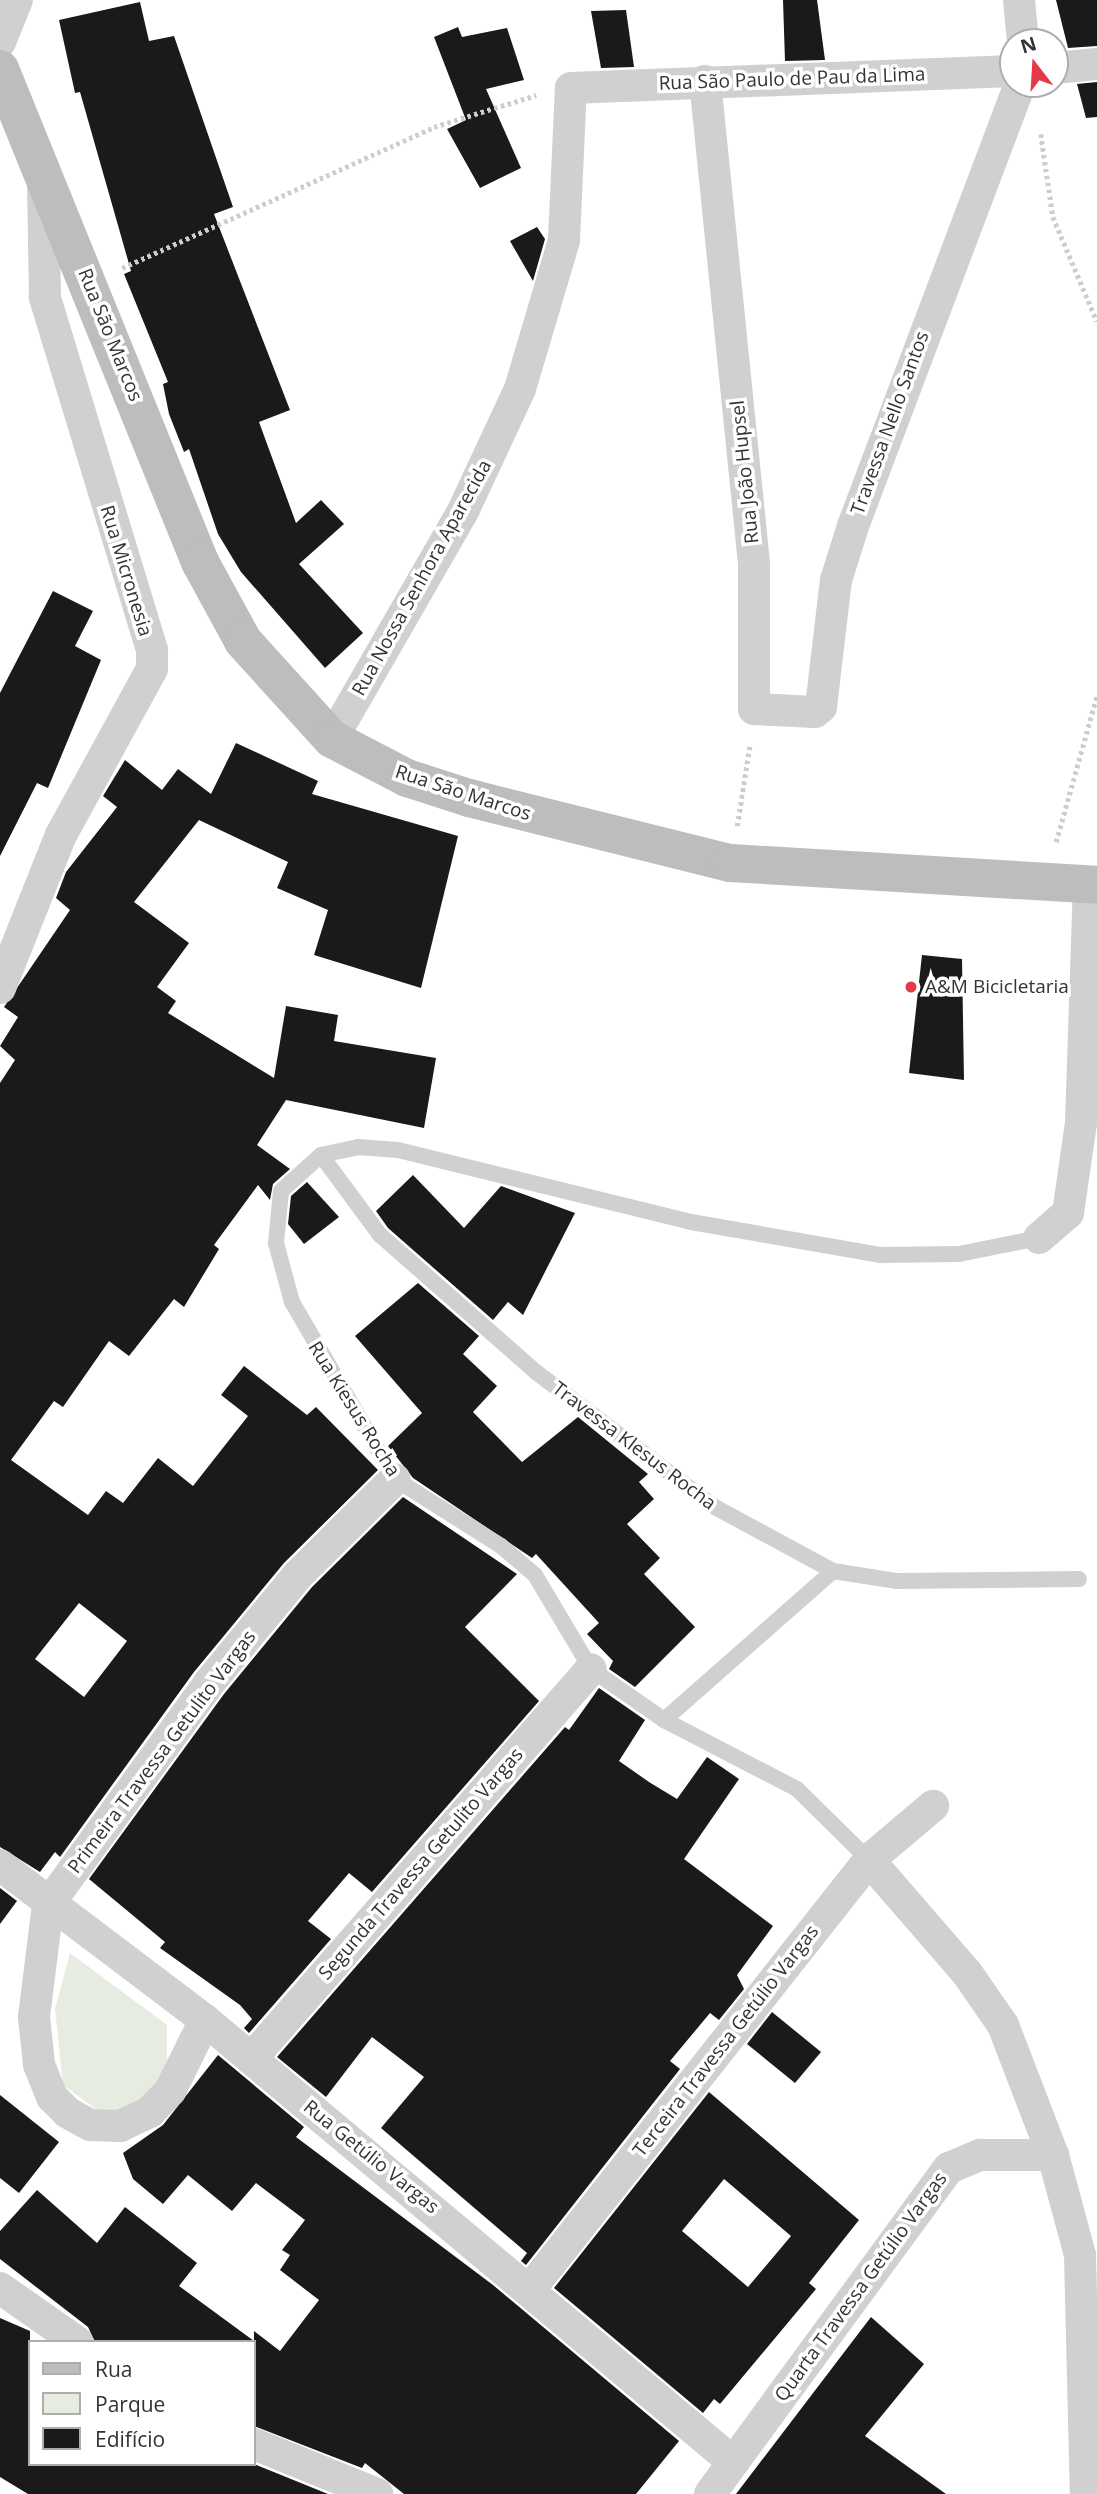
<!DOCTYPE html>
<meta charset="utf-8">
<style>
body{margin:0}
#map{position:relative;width:1097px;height:2494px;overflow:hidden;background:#fff;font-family:"Open Sans",sans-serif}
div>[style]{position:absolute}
.green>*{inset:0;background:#e6ecdf}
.building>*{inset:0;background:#1a1a1a}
.path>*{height:4.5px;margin-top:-2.25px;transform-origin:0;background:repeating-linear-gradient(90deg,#cdcdcd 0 3.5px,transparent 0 7px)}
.service>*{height:16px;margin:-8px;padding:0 8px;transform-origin:8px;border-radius:8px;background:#d0d0d0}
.minor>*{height:32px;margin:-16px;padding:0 16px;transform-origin:16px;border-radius:16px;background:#d0d0d0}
.secondary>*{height:38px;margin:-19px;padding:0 19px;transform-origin:19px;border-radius:19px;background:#bdbdbd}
.dots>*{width:19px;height:19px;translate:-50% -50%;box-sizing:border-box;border:4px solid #fff;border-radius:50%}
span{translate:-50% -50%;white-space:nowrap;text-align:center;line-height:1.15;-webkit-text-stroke:7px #fff;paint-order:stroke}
.street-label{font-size:19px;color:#333}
.poi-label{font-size:19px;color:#333}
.left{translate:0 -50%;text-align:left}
.legend{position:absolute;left:28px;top:2340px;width:228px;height:126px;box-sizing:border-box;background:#fff;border:2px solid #adadad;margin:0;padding:9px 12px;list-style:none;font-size:21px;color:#333}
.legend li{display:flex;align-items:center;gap:14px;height:35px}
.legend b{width:35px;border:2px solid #adadad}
.north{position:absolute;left:999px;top:28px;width:70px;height:70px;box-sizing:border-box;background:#fff;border:2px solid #adadad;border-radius:50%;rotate:343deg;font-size:19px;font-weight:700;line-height:28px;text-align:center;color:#333}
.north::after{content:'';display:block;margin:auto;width:24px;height:32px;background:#e63946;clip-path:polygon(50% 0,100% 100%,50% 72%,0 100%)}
</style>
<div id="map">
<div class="green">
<div style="clip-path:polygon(70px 1953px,167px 2025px,167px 2072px,133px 2109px,100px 2112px,63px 2085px,55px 2009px)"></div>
</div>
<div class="building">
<div style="clip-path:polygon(783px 0,817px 0,825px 60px,785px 61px)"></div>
<div style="clip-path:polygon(1056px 0,1097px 0,1097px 46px,1068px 48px)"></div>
<div style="clip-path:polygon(140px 2px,149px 41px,174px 36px,233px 207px,214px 214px,290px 410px,259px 422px,296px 523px,321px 500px,344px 524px,299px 564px,363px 633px,325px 668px,241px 572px,218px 534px,189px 449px,184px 452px,169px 414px,163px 384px,168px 382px,124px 274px,131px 271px,80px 92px,75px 93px,59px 20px)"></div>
<div style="clip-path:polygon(626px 10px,634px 67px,601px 68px,591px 11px)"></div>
<div style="clip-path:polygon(458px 27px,462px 37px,507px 28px,524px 80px,486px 89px,521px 168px,480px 188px,447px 129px,466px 120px,434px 37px)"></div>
<div style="clip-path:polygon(1097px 82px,1097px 117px,1086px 118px,1077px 84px)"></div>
<div style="clip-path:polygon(537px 227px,545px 239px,533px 281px,510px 241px)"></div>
<div style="clip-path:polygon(53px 591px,93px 611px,75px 646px,101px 660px,48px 788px,37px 783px,0 856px,0 693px)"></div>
<div style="clip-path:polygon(evenodd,236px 743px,318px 781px,312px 794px,458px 836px,421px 988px,314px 955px,328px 910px,277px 888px,288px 862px,199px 820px,134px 902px,189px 943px,157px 987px,176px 1001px,168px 1013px,274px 1078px,286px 1006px,338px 1015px,334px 1041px,436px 1058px,424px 1128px,286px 1100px,257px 1145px,290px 1169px,273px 1184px,270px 1200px,258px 1185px,214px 1245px,219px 1249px,184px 1307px,174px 1299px,129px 1356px,109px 1341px,63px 1407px,54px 1401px,11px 1460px,88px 1515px,106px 1491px,123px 1503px,158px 1458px,193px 1486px,248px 1416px,221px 1395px,244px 1366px,307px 1415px,316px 1407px,378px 1470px,284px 1563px,194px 1672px,60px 1857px,55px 1852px,40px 1872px,0 1847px,0 1083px,15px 1060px,0 1046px,18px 1017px,4px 1007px,70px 910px,56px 898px,66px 872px,117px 807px,103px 796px,125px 760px,162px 790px,178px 769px,211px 794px,236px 743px,79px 1603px,127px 1641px,84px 1697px,35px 1659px,79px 1603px)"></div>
<div style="clip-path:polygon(922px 955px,962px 959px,964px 1080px,909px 1073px)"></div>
<div style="clip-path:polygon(413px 1175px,464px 1228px,501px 1186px,575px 1213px,523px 1315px,508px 1302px,493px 1320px,388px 1228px,376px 1211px)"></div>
<div style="clip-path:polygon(307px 1182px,339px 1217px,304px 1244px,288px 1224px,291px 1196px)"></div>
<div style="clip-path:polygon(418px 1283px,479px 1336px,463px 1354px,497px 1386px,473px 1412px,522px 1462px,578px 1417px,648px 1474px,639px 1482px,654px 1499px,627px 1524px,660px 1558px,644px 1574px,695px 1627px,635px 1687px,609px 1669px,613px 1661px,587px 1634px,599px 1623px,536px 1554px,532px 1558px,413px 1478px,388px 1446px,422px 1413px,355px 1336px)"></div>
<div style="clip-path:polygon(403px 1497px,517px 1574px,465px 1627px,539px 1701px,372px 1892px,349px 1873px,308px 1921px,331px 1939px,249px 2033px,244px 2028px,252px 2019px,240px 2005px,160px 1948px,165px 1942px,89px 1879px,224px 1694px,312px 1587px)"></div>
<div style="clip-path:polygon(599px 1688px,645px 1720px,619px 1761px,649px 1782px,677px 1799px,707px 1757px,739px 1779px,684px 1859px,773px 1926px,737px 1975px,744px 1989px,719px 2020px,710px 2013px,670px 2061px,680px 2069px,526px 2265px,521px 2261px,527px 2253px,381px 2128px,424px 2077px,372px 2037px,326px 2097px,277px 2057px,565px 1727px,569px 1730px)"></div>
<div style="clip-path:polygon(0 1888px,17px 1901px,0 1924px)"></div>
<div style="clip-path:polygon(772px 2012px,821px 2052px,795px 2083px,747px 2044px)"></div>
<div style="clip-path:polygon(218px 2055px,304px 2127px,296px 2137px,493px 2285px,679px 2441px,636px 2494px,404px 2494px,365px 2463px,362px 2468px,254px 2426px,254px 2342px,95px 2342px,88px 2327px,0 2259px,0 2231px,37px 2190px,97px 2243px,125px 2207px,197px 2263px,179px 2286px,254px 2341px,254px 2331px,280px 2351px,319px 2300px,280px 2270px,290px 2255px,282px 2250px,305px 2220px,256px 2183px,232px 2211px,188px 2175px,163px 2204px,133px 2179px,123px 2153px,163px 2125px)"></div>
<div style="clip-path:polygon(evenodd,709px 2092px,859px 2220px,809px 2283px,816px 2289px,720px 2404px,714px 2399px,703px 2413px,554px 2288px,709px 2092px,724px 2179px,791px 2236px,748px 2287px,682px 2231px,724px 2179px)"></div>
<div style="clip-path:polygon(0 2095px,59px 2142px,19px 2193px,0 2178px)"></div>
<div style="clip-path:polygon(871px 2317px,924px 2364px,865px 2436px,946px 2494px,736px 2494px)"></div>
<div style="clip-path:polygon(0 2318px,30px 2331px,30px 2464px,254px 2464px,328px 2494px,28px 2494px,0 2477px)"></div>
</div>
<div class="path">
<div style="left:1041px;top:134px;width:84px;rotate:81.8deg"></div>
<div style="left:1053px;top:217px;width:113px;rotate:67.1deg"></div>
<div style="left:122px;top:268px;width:342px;rotate:-24.3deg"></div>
<div style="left:434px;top:127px;width:107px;rotate:-17.4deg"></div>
<div style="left:737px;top:826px;width:83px;rotate:-81deg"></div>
<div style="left:1056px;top:842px;width:153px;rotate:-74.4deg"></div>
</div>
<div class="service">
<div style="left:321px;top:1155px;width:38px;rotate:-12deg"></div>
<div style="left:358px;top:1147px;width:40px;rotate:4.3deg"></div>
<div style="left:398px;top:1150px;width:302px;rotate:13.8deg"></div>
<div style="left:691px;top:1222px;width:193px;rotate:9.9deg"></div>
<div style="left:881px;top:1255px;width:78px;rotate:-0.7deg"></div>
<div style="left:959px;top:1254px;width:82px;rotate:-11.3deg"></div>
<div style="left:664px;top:1720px;width:225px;rotate:-41.4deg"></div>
<div style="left:869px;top:1860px;width:101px;rotate:-135.4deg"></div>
<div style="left:797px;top:1789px;width:150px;rotate:-152.6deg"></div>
<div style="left:664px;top:1720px;width:89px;rotate:-145.1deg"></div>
<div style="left:591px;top:1669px;width:109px;rotate:-120.8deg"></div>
<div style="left:535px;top:1575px;width:45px;rotate:-139.5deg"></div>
<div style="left:501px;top:1546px;width:125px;rotate:-147.7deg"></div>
<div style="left:395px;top:1479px;width:205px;rotate:-120.2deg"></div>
<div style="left:292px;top:1302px;width:61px;rotate:-105.2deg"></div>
<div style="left:276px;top:1243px;width:52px;rotate:-84.5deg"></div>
<div style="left:281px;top:1191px;width:54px;rotate:-42deg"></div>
<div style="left:321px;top:1155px;width:99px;rotate:53.6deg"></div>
<div style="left:380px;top:1235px;width:208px;rotate:41.3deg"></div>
<div style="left:536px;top:1372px;width:222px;rotate:37.1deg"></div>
<div style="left:713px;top:1506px;width:136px;rotate:28.4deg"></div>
<div style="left:833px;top:1571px;width:65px;rotate:8.9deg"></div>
<div style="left:897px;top:1581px;width:182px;rotate:-0.6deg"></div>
</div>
<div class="minor">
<div style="left:1019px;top:0;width:42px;rotate:84.6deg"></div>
<div style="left:0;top:42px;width:45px;rotate:-68deg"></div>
<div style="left:1055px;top:68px;width:42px;rotate:-5.4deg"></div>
<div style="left:705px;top:81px;width:487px;rotate:84.2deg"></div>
<div style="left:754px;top:566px;width:143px;rotate:90deg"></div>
<div style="left:754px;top:709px;width:61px;rotate:2.8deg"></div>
<div style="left:815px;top:712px;width:8px;rotate:-40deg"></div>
<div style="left:821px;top:707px;width:128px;rotate:-83.3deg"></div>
<div style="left:836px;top:580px;width:57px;rotate:-72.5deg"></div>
<div style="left:853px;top:526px;width:472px;rotate:-69.3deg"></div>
<div style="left:332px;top:739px;width:265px;rotate:-60.1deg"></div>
<div style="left:464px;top:509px;width:132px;rotate:-65deg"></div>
<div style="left:520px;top:389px;width:155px;rotate:-73.5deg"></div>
<div style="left:564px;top:240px;width:152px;rotate:-87.4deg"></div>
<div style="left:571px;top:88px;width:442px;rotate:-2.2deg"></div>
<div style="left:0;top:988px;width:165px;rotate:-68.3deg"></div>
<div style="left:61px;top:835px;width:189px;rotate:-61.3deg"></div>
<div style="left:152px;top:669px;width:19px;rotate:-90deg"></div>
<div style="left:152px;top:650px;width:369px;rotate:-106.9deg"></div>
<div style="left:45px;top:297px;width:117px;rotate:-91deg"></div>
<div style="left:1039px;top:1238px;width:38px;rotate:-41deg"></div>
<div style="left:1068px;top:1213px;width:91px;rotate:-81.8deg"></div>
<div style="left:1081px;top:1123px;width:237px;rotate:-88.1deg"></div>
<div style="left:869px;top:1860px;width:150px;rotate:49.1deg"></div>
<div style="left:967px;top:1973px;width:63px;rotate:55.3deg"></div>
<div style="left:1003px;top:2025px;width:139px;rotate:69deg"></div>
<div style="left:1053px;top:2155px;width:104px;rotate:74.9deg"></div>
<div style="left:1080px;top:2255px;width:239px;rotate:88.6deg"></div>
<div style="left:0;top:1865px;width:257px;rotate:37.1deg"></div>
<div style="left:205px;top:2020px;width:689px;rotate:39.93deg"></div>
<div style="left:205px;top:2020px;width:79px;rotate:116.2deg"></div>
<div style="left:170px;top:2091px;width:29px;rotate:134deg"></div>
<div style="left:150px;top:2112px;width:33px;rotate:155deg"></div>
<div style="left:120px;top:2126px;width:30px;rotate:-178deg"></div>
<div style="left:90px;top:2125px;width:26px;rotate:-151deg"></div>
<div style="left:67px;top:2112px;width:21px;rotate:-135deg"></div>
<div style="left:52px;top:2097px;width:35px;rotate:-112deg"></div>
<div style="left:39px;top:2064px;width:47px;rotate:-96.1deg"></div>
<div style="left:34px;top:2017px;width:113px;rotate:-82.9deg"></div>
<div style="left:48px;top:1905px;width:274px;rotate:-54deg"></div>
<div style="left:209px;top:1683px;width:140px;rotate:-50.5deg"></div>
<div style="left:298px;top:1575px;width:136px;rotate:-44.7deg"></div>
<div style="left:251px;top:2059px;width:517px;rotate:-48.92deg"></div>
<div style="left:0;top:2288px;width:94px;rotate:35deg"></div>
<div style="left:531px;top:2288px;width:545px;rotate:-51.7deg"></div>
<div style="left:869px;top:1860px;width:84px;rotate:-40.2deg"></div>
<div style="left:254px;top:2444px;width:133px;rotate:22.1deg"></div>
<div style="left:710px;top:2494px;width:404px;rotate:-53.8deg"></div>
<div style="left:949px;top:2168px;width:34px;rotate:-23deg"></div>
<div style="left:980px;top:2155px;width:73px"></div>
</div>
<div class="secondary">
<div style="left:0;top:69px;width:532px;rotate:67.92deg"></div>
<div style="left:200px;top:562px;width:90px;rotate:61.4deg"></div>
<div style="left:243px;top:641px;width:132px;rotate:47.8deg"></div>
<div style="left:332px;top:739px;width:85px;rotate:27.5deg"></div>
<div style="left:407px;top:778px;width:65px;rotate:17.9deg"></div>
<div style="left:469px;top:798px;width:269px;rotate:14deg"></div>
<div style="left:730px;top:863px;width:368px;rotate:3.4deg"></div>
</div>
<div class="dots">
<div style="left:911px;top:987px;background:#e63946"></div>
</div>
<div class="street-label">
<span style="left:792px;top:79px;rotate:-2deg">Rua São Paulo de Pau da Lima</span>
<span style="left:110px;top:335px;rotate:68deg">Rua São Marcos</span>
<span style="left:890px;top:423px;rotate:-70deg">Travessa Nello Santos</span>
<span style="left:745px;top:472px;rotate:-96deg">Rua João Hupsel</span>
<span style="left:126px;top:571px;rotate:73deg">Rua Micronesia</span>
<span style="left:422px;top:578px;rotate:-61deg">Rua Nossa Senhora Aparecida</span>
<span style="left:463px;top:793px;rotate:18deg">Rua São Marcos</span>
<span style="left:354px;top:1409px;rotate:58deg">Rua Kiesus Rocha</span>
<span style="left:634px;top:1446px;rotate:37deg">Travessa Klesus Rocha</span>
<span style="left:162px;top:1752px;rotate:-53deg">Primeira Travessa Getulito Vargas</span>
<span style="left:421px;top:1864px;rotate:-49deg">Segunda Travessa Getulito Vargas</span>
<span style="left:726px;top:2041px;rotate:-52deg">Terceira Travessa Getúlio Vargas</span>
<span style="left:371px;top:2157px;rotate:39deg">Rua Getúlio Vargas</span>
<span style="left:861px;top:2287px;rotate:-54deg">Quarta Travessa Getúlio Vargas</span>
</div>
<div class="poi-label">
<span class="left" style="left:925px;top:987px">A&amp;M Bicicletaria</span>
</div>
<ul class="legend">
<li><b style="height:9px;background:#bdbdbd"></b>Rua</li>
<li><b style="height:19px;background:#e6ecdf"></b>Parque</li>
<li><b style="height:19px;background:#1a1a1a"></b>Edifício</li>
</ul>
<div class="north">N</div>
</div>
